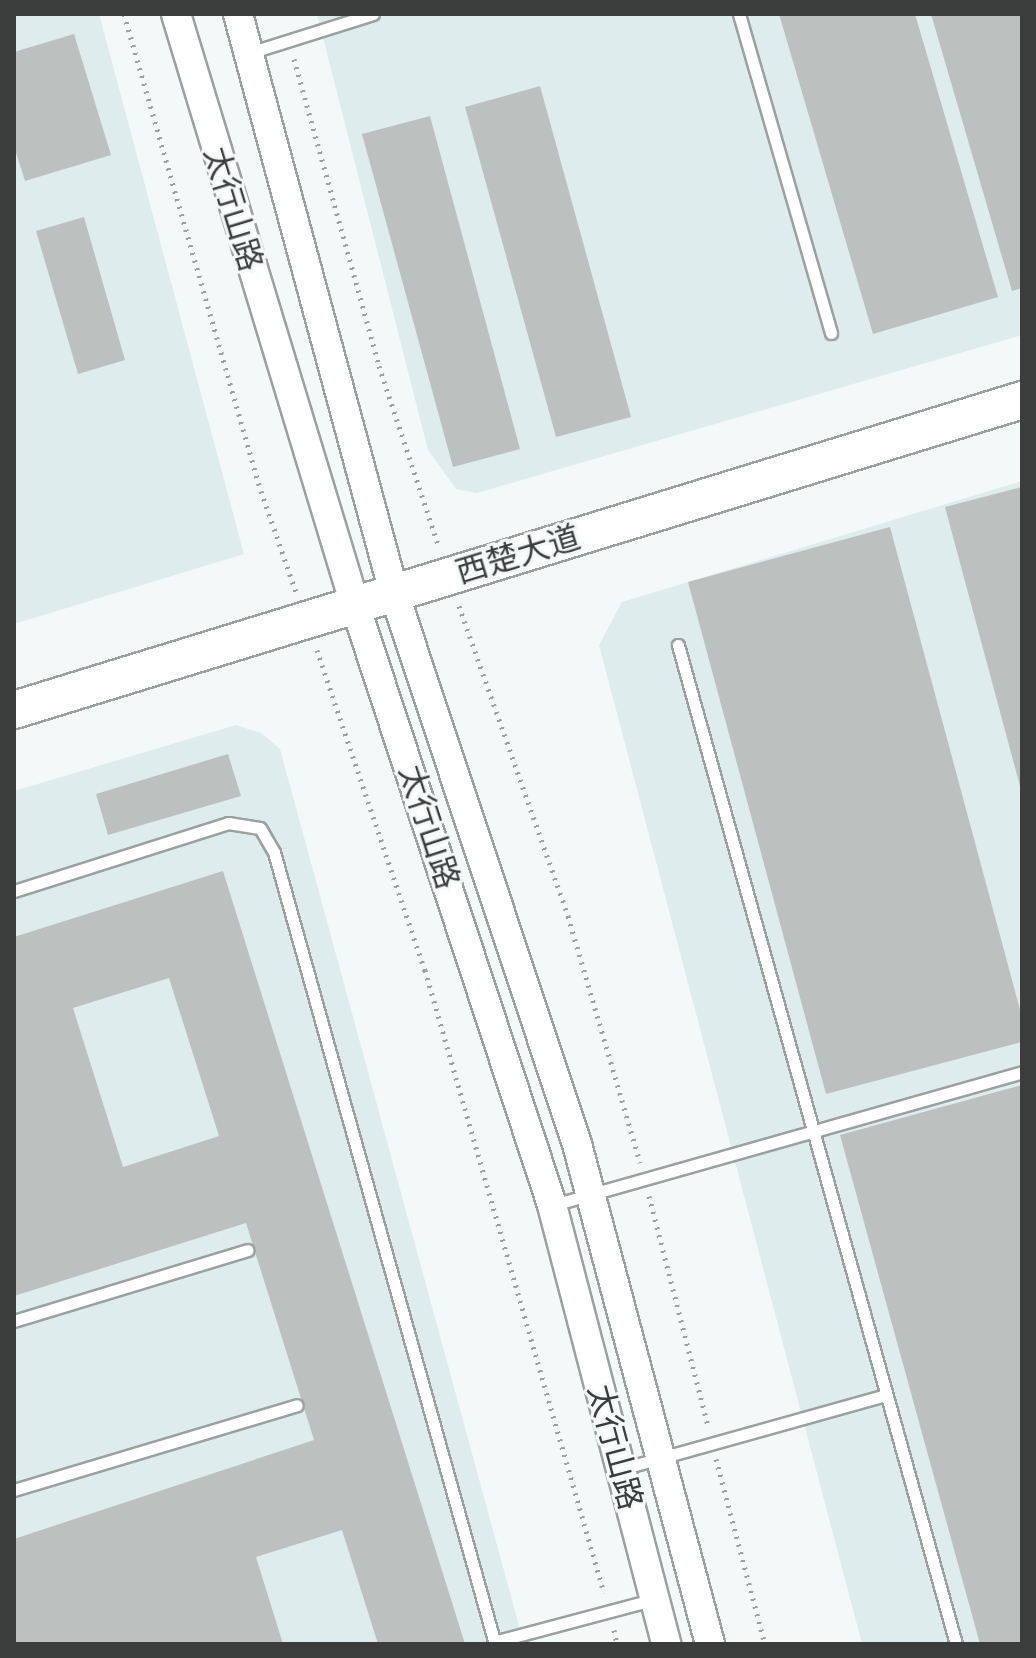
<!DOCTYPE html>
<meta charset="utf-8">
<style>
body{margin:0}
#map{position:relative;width:1036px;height:1658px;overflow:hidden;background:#f3f9f9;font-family:"Zilla Slab","Noto Sans SC",serif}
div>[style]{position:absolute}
.built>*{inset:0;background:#deeced}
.building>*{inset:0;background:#bcc1bf}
.path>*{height:5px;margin-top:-2.5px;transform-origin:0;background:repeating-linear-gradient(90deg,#9ca0a0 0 2px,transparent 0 8px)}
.roads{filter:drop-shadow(2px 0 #9ba0a0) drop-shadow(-2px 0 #9ba0a0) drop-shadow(0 2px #9ba0a0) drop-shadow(0 -2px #9ba0a0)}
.service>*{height:11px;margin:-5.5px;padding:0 5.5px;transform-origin:5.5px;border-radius:5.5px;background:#fff}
.tertiary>*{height:28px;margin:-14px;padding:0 14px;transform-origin:14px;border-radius:14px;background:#fff}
.primary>*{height:36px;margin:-18px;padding:0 18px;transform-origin:18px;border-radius:18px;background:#fff}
span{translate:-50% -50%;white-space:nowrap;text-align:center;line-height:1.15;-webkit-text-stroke:6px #f3f9f9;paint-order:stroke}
.street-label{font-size:32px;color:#3b3d3d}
.frame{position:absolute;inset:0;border:16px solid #3b3d3d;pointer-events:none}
</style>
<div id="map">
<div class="built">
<div style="clip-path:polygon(14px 14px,99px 14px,244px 554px,14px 624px)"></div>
<div style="clip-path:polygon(317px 14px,1022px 14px,1022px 335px,477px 493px,456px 489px,428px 450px)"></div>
<div style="clip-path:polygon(1022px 481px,1022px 1644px,862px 1644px,599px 645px,622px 602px)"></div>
<div style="clip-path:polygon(236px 725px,261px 733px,280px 749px,524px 1644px,14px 1644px,14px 791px)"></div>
</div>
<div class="building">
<div style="clip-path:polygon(779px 14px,915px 14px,998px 297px,873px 334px)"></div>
<div style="clip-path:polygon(931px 14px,1022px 14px,1022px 288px,1012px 291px)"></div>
<div style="clip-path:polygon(74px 34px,111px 155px,25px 181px,14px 146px,14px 52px)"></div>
<div style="clip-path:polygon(540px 86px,631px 417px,556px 437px,465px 107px)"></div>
<div style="clip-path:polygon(430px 116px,520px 449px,453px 467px,362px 134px)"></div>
<div style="clip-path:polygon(84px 217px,125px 360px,78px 374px,36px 231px)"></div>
<div style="clip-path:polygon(1022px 487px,1022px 790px,1021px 790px,945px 507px)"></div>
<div style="clip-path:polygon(890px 527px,1022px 1017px,1022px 1042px,826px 1094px,688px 582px)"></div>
<div style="clip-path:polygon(228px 754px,241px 796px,108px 835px,96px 794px)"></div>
<div style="clip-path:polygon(evenodd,223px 871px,465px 1644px,378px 1644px,342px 1530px,256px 1557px,283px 1644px,14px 1644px,14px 1539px,314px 1440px,246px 1223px,14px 1296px,14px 937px,223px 871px,169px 978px,219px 1136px,123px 1167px,73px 1008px,169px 978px)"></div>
<div style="clip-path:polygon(1022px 1085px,1022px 1644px,980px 1644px,840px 1135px)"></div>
</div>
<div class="path">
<div style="left:124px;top:14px;width:496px;rotate:74deg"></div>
<div style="left:261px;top:491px;width:107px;rotate:70.9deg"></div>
<div style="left:294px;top:59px;width:319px;rotate:74.5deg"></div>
<div style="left:379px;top:366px;width:191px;rotate:71.7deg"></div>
<div style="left:459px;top:606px;width:329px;rotate:70.6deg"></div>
<div style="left:568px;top:916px;width:257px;rotate:73.7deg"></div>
<div style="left:317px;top:650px;width:338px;rotate:71.4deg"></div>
<div style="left:425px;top:970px;width:648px;rotate:73.97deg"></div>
<div style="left:649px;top:1196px;width:237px;rotate:75.6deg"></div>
<div style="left:716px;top:1459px;width:191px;rotate:75.2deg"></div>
<div style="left:614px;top:1630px;width:14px;rotate:78deg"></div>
</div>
<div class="roads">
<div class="service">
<div style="left:739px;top:14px;width:332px;rotate:73.9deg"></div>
<div style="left:249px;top:53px;width:130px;rotate:-17.5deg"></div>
<div style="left:678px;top:645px;width:1037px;rotate:74.45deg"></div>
<div style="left:14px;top:891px;width:225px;rotate:-17.6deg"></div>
<div style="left:228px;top:823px;width:32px;rotate:9deg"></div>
<div style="left:260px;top:828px;width:28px;rotate:60deg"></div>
<div style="left:274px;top:852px;width:822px;rotate:74.41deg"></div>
<div style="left:553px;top:1205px;width:487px;rotate:-15.8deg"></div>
<div style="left:14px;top:1321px;width:244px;rotate:-16.9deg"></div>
<div style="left:621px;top:1469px;width:275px;rotate:-15.6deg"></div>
<div style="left:14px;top:1490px;width:295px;rotate:-16.7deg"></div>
<div style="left:494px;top:1642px;width:163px;rotate:-14.9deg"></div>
</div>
<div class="tertiary">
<div style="left:176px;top:14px;width:618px;rotate:73.15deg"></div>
<div style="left:355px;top:605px;width:632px;rotate:71.82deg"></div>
<div style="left:552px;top:1205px;width:454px;rotate:75.4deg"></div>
<div style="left:238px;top:14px;width:600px;rotate:74.92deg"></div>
<div style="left:394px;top:593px;width:581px;rotate:71.63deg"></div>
<div style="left:577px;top:1144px;width:517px;rotate:75.1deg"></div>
</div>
<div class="primary">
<div style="left:14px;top:710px;width:1055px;rotate:-17.09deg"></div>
</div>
</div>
<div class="street-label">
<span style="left:233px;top:209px;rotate:73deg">太行山路</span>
<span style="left:518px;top:555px;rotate:-17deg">西楚大道</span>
<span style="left:429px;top:827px;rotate:72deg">太行山路</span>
<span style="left:615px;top:1447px;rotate:75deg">太行山路</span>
</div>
<div class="frame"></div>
</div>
